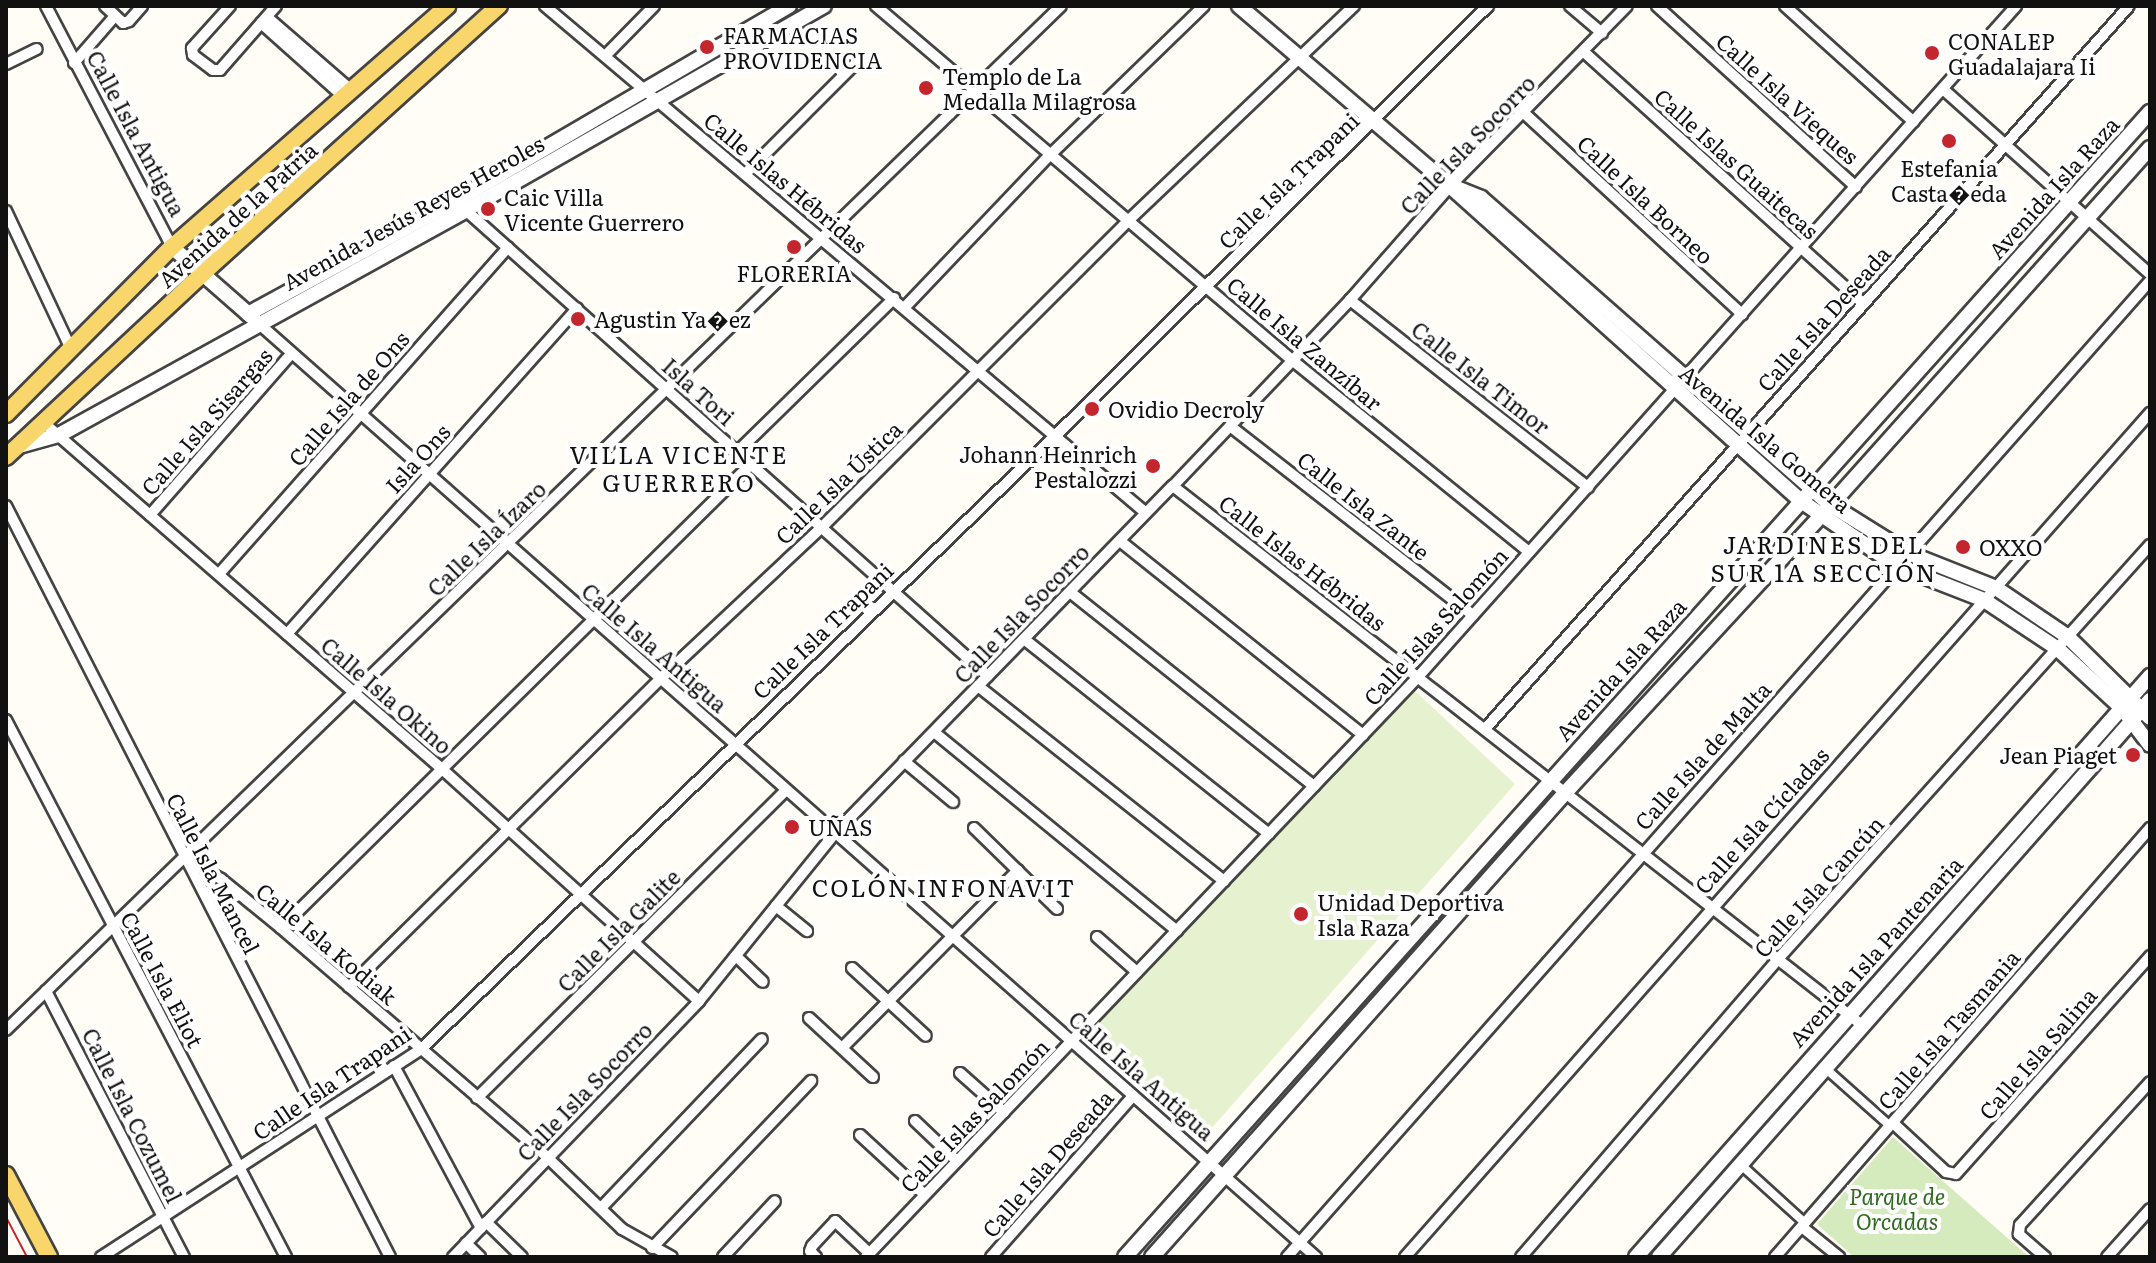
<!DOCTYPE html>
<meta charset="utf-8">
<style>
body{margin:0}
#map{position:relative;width:2156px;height:1263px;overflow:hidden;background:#fffdf5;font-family:Literata,serif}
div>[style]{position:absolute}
.green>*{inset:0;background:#d5ebbd}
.pitch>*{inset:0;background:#e6f2cf}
.roads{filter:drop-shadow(2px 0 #444) drop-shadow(-2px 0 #444) drop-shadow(0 2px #444) drop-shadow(0 -2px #444)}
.pedestrian>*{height:8px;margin:-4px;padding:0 4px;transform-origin:4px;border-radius:4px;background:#fff}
.minor>*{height:10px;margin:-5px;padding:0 5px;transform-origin:5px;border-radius:5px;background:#fff}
.tertiary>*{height:14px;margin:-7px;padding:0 7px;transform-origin:7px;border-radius:7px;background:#fff}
.primary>*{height:16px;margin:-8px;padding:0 8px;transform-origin:8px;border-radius:8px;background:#f9d66b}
.tram>*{height:2px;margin:-1px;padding:0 1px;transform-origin:1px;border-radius:1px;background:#c4262e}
.dots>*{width:22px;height:22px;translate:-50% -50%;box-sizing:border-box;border:4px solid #fff;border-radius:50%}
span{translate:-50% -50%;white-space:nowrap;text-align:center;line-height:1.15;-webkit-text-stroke:8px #fff;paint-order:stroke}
.poi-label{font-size:22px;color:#111}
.left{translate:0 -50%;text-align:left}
.right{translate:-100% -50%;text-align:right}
.street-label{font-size:22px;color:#111}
.park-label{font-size:22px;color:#2f6b1f;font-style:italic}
.neighbourhood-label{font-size:24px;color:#111;letter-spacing:2px}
.frame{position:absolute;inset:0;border:8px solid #111;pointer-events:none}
</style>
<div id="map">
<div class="green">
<div style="clip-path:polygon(1893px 1137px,2029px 1257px,1854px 1257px,1817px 1224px)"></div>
</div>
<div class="pitch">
<div style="clip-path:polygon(1414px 690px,1515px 784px,1203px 1138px,1085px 1038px)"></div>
</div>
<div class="roads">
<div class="pedestrian">
<div style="left:1825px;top:1068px;width:87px;rotate:41.7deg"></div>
<div style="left:1740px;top:1164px;width:88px;rotate:42.2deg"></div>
</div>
<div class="minor">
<div style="left:46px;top:6px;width:272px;rotate:62.4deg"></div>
<div style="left:105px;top:6px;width:25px;rotate:43deg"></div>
<div style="left:123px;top:23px;width:6px;rotate:-18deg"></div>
<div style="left:129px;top:21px;width:20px;rotate:-49deg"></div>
<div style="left:230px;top:6px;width:57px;rotate:132.1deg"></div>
<div style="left:192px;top:48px;width:7px;rotate:82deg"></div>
<div style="left:193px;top:55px;width:25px;rotate:37deg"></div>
<div style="left:213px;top:70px;width:7px"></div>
<div style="left:220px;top:70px;width:85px;rotate:-48.8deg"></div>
<div style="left:545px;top:6px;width:786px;rotate:40.15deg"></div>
<div style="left:876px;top:6px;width:546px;rotate:40.4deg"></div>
<div style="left:1292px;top:360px;width:305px;rotate:39deg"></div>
<div style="left:1570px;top:6px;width:42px;rotate:40.2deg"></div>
<div style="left:1657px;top:6px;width:269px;rotate:42.3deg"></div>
<div style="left:1785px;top:6px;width:173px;rotate:42deg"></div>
<div style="left:267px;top:17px;width:113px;rotate:41deg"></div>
<div style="left:261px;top:23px;width:113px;rotate:41.8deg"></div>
<div style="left:1584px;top:52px;width:375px;rotate:42deg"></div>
<div style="left:605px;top:56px;width:70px;rotate:-45.6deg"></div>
<div style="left:74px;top:63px;width:62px;rotate:-48.9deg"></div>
<div style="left:6px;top:64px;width:34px;rotate:-26deg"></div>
<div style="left:1943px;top:89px;width:278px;rotate:41.8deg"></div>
<div style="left:1524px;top:113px;width:297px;rotate:42.7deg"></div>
<div style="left:745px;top:174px;width:153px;rotate:-45deg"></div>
<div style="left:461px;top:206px;width:706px;rotate:41.73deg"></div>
<div style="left:6px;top:211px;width:153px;rotate:64.8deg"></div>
<div style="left:1350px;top:300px;width:303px;rotate:38.2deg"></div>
<div style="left:905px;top:307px;width:210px;rotate:-46.4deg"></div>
<div style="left:1050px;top:155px;width:214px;rotate:-44.1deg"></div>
<div style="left:257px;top:322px;width:1413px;rotate:41.44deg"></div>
<div style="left:44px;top:423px;width:527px;rotate:41deg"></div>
<div style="left:442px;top:769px;width:346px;rotate:42.1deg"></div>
<div style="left:1230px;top:426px;width:308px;rotate:37.9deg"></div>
<div style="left:737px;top:452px;width:220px;rotate:-44.4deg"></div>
<div style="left:1173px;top:486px;width:875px;rotate:38.04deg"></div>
<div style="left:6px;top:506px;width:843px;rotate:62.92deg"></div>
<div style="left:150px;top:515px;width:215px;rotate:-48.8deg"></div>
<div style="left:1120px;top:541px;width:311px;rotate:38.6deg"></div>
<div style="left:219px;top:574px;width:436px;rotate:-48.5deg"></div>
<div style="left:1070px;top:592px;width:312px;rotate:38.5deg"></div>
<div style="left:287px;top:634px;width:436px;rotate:-48.3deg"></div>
<div style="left:1024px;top:639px;width:313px;rotate:38.5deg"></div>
<div style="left:978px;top:686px;width:314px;rotate:38.4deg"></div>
<div style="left:6px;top:720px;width:606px;rotate:62.46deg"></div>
<div style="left:1485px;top:729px;width:968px;rotate:-48.31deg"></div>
<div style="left:934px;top:732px;width:314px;rotate:39.3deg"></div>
<div style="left:904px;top:761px;width:64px;rotate:39.9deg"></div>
<div style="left:974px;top:828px;width:116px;rotate:44.3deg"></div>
<div style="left:184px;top:859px;width:42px;rotate:28.4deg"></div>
<div style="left:221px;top:879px;width:77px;rotate:39.2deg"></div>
<div style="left:281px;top:928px;width:352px;rotate:40.7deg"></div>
<div style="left:548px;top:1158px;width:103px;rotate:43.8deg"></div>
<div style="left:622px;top:1229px;width:57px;rotate:29.2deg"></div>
<div style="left:776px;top:906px;width:40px;rotate:39deg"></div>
<div style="left:281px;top:928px;width:660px;rotate:-44.63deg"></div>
<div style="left:1097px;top:937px;width:53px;rotate:41.2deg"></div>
<div style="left:736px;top:956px;width:37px;rotate:44deg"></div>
<div style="left:852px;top:968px;width:100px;rotate:42.6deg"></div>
<div style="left:349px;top:987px;width:436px;rotate:-44.7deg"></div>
<div style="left:659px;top:680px;width:222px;rotate:-43.2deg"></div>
<div style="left:821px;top:528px;width:436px;rotate:-45deg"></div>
<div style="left:1129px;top:220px;width:311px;rotate:-43.6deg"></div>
<div style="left:46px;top:991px;width:300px;rotate:62.6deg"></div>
<div style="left:809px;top:1018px;width:87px;rotate:42.7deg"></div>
<div style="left:6px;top:1030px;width:1470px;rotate:-44.15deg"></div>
<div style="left:842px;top:1048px;width:250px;rotate:-45.3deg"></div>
<div style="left:394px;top:1066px;width:184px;rotate:61.8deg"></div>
<div style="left:960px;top:1073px;width:59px;rotate:41.6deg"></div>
<div style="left:477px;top:1098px;width:435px;rotate:-44.9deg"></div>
<div style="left:915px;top:1121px;width:58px;rotate:43.6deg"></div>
<div style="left:1893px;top:1123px;width:72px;rotate:42.8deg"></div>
<div style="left:1946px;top:1172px;width:10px;rotate:11deg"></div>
<div style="left:1956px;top:1174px;width:292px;rotate:-48.3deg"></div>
<div style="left:860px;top:1135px;width:88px;rotate:42.7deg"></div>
<div style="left:601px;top:1208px;width:233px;rotate:-46.4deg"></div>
<div style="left:486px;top:1222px;width:50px;rotate:44.2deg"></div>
<div style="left:1802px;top:1227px;width:48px;rotate:39deg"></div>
<div style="left:466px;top:1243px;width:20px;rotate:45deg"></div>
<div style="left:652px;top:1248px;width:231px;rotate:-46.4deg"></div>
<div style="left:101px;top:1257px;width:382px;rotate:-33deg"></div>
<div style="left:421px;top:1049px;width:883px;rotate:-44.04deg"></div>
<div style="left:1056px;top:435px;width:609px;rotate:-44.8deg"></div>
<div style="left:453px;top:1257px;width:355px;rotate:-46.1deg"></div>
<div style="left:699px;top:1001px;width:215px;rotate:-51deg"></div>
<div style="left:834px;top:834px;width:486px;rotate:-45.8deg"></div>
<div style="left:1173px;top:486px;width:257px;rotate:-46.4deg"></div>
<div style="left:1350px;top:300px;width:152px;rotate:-48.7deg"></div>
<div style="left:1450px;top:186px;width:252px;rotate:-45.5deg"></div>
<div style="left:723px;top:1257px;width:76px;rotate:-47.1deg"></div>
<div style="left:816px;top:1257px;width:8px;rotate:-135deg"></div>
<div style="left:810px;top:1251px;width:5px;rotate:-68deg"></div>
<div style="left:812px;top:1246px;width:34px;rotate:-47deg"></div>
<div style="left:835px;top:1221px;width:47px;rotate:43.3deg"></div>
<div style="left:866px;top:1257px;width:801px;rotate:-46.42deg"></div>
<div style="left:1418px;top:677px;width:899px;rotate:-48.29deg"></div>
<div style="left:991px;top:1257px;width:215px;rotate:-48.6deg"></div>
<div style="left:1287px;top:1257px;width:1303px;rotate:-48.52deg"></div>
<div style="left:1405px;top:1257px;width:1126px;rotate:-48.57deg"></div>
<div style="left:1521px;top:1257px;width:394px;rotate:-49.2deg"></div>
<div style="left:1778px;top:959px;width:557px;rotate:-48.06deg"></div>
<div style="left:1775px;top:1257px;width:570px;rotate:-48.84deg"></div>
<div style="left:2045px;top:1257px;width:35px;rotate:-139deg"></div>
<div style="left:2019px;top:1234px;width:9px;rotate:-84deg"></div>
<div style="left:2020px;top:1225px;width:193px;rotate:-47.7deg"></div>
<div style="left:2107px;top:1257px;width:64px;rotate:-48.1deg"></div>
</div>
<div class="tertiary">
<div style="left:1239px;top:6px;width:277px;rotate:40.5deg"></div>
<div style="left:1450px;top:186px;width:472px;rotate:41.9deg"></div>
<div style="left:1801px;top:501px;width:116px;rotate:34.1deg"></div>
<div style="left:1897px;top:566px;width:93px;rotate:21.3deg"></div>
<div style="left:1984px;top:600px;width:89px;rotate:33.5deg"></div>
<div style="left:2058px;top:649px;width:87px;rotate:42.7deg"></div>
<div style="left:2122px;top:708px;width:46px;rotate:52.9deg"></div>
<div style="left:1454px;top:187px;width:29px;rotate:22deg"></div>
<div style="left:1481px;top:198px;width:466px;rotate:41.3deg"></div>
<div style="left:1831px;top:505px;width:91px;rotate:31.9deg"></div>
<div style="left:1908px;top:553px;width:95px;rotate:21.7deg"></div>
<div style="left:1996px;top:588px;width:87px;rotate:34.2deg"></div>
<div style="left:2068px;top:637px;width:115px;rotate:44.6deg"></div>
<div style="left:172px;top:247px;width:108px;rotate:41.2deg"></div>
<div style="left:248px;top:314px;width:236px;rotate:-28.6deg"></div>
<div style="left:455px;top:201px;width:387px;rotate:-30.3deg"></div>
<div style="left:19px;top:446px;width:41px;rotate:-15.4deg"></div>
<div style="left:59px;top:435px;width:465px;rotate:-28.9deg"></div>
<div style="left:466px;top:210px;width:412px;rotate:-29.7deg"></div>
<div style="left:1125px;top:1257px;width:1537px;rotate:-48.17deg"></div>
<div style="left:1152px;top:1257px;width:623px;rotate:-48.32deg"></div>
<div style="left:1566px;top:792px;width:374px;rotate:-47.3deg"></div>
<div style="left:1820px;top:517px;width:495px;rotate:-48.2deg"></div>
<div style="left:1636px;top:1257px;width:776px;rotate:-48.5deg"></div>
<div style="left:1659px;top:1257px;width:743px;rotate:-48.6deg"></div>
</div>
<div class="primary">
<div style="left:6px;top:414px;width:235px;rotate:-45.2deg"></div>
<div style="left:172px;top:247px;width:366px;rotate:-41.2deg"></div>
<div style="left:6px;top:457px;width:270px;rotate:-43deg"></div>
<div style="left:203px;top:273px;width:399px;rotate:-42.1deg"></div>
<div style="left:6px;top:1175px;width:93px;rotate:62.3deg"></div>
</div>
</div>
<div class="tram">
<div style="left:6px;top:1217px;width:45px;rotate:62.3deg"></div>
</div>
<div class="dots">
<div style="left:707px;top:47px;background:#c4262e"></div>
<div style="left:1932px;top:53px;background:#c4262e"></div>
<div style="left:926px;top:88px;background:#c4262e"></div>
<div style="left:1949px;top:141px;background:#c4262e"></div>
<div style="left:488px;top:209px;background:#c4262e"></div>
<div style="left:794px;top:247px;background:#c4262e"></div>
<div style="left:578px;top:319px;background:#c4262e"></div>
<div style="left:1092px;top:409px;background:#c4262e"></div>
<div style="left:1153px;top:466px;background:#c4262e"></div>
<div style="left:1963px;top:547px;background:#c4262e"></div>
<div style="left:2133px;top:755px;background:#c4262e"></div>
<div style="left:792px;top:827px;background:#c4262e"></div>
<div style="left:1301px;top:914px;background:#c4262e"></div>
</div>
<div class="poi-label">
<span class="left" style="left:723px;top:47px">FARMACIAS<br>PROVIDENCIA</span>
<span class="left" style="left:1948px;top:53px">CONALEP<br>Guadalajara Ii</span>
<span class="left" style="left:942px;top:88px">Templo de La<br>Medalla Milagrosa</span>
<span style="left:1949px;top:180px">Estefania<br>Casta�eda</span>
<span class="left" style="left:504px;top:209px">Caic Villa<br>Vicente Guerrero</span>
<span style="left:794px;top:273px">FLORERIA</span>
<span class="left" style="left:594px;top:319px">Agustin Ya�ez</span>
<span class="left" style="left:1108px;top:409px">Ovidio Decroly</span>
<span class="right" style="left:1137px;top:466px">Johann Heinrich<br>Pestalozzi</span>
<span class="left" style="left:1979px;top:547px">OXXO</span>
<span class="right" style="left:2117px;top:755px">Jean Piaget</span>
<span class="left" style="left:808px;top:827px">UÑAS</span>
<span class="left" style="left:1317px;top:914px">Unidad Deportiva<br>Isla Raza</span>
</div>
<div class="street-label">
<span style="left:1788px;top:98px;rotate:42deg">Calle Isla Vieques</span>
<span style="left:137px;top:133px;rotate:62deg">Calle Isla Antigua</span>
<span style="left:1467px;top:144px;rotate:-46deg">Calle Isla Socorro</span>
<span style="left:1737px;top:163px;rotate:42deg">Calle Islas Guaitecas</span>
<span style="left:1288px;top:180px;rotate:-44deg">Calle Isla Trapani</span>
<span style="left:786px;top:182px;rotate:40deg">Calle Islas Hébridas</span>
<span style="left:2053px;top:187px;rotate:-48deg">Avenida Isla Raza</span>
<span style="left:1646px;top:199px;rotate:43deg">Calle Isla Borneo</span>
<span style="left:413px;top:212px;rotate:-29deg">Avenida Jesús Reyes Heroles</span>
<span style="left:237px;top:214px;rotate:-42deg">Avenida de la Patria</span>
<span style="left:1823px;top:318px;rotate:-48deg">Calle Isla Deseada</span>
<span style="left:1305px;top:343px;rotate:40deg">Calle Isla Zanzíbar</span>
<span style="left:1481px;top:377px;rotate:38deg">Calle Isla Timor</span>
<span style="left:699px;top:391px;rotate:42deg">Isla Tori</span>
<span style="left:348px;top:398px;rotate:-49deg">Calle Isla de Ons</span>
<span style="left:206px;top:421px;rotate:-49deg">Calle Isla Sisargas</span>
<span style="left:1766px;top:438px;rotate:40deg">Avenida Isla Gomera</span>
<span style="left:417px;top:458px;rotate:-48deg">Isla Ons</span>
<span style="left:838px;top:482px;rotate:-44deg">Calle Isla Ústica</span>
<span style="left:1364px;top:505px;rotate:38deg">Calle Isla Zante</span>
<span style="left:486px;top:538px;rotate:-44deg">Calle Isla Ízaro</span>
<span style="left:1303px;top:562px;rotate:38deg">Calle Islas Hébridas</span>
<span style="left:1021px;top:613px;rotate:-46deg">Calle Isla Socorro</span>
<span style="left:1435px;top:626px;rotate:-48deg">Calle Islas Salomón</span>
<span style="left:822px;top:630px;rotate:-44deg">Calle Isla Trapani</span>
<span style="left:655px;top:647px;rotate:41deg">Calle Isla Antigua</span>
<span style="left:1620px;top:669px;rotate:-48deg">Avenida Isla Raza</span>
<span style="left:387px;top:695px;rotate:41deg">Calle Isla Okino</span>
<span style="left:1702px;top:755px;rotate:-48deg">Calle Isla de Malta</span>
<span style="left:1761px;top:820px;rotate:-48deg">Calle Isla Cícladas</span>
<span style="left:214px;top:873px;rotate:63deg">Calle Isla Mancel</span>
<span style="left:1818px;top:886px;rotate:-48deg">Calle Isla Cancún</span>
<span style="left:618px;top:930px;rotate:-45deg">Calle Isla Galite</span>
<span style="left:327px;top:943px;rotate:40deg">Calle Isla Kodiak</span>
<span style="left:1875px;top:951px;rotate:-48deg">Avenida Isla Pantenaria</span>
<span style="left:163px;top:979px;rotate:62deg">Calle Isla Eliot</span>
<span style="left:1948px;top:1029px;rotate:-49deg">Calle Isla Tasmania</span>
<span style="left:2037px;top:1053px;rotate:-49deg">Calle Isla Salina</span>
<span style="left:1142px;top:1075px;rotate:41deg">Calle Isla Antigua</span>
<span style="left:331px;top:1082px;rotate:-34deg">Calle Isla Trapani</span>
<span style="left:584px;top:1091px;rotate:-46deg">Calle Isla Socorro</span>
<span style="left:133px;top:1115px;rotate:63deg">Calle Isla Cozumel</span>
<span style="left:974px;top:1115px;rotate:-46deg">Calle Islas Salomón</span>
<span style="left:1047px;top:1163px;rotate:-49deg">Calle Isla Deseada</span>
</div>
<div class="park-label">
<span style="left:1897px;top:1208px">Parque de<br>Orcadas</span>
</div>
<div class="neighbourhood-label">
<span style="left:679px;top:468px">VILLA VICENTE<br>GUERRERO</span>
<span style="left:1824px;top:558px">JARDINES DEL<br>SUR 1A SECCIÓN</span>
<span style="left:944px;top:887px">COLÓN INFONAVIT</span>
</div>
<div class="frame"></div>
</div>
